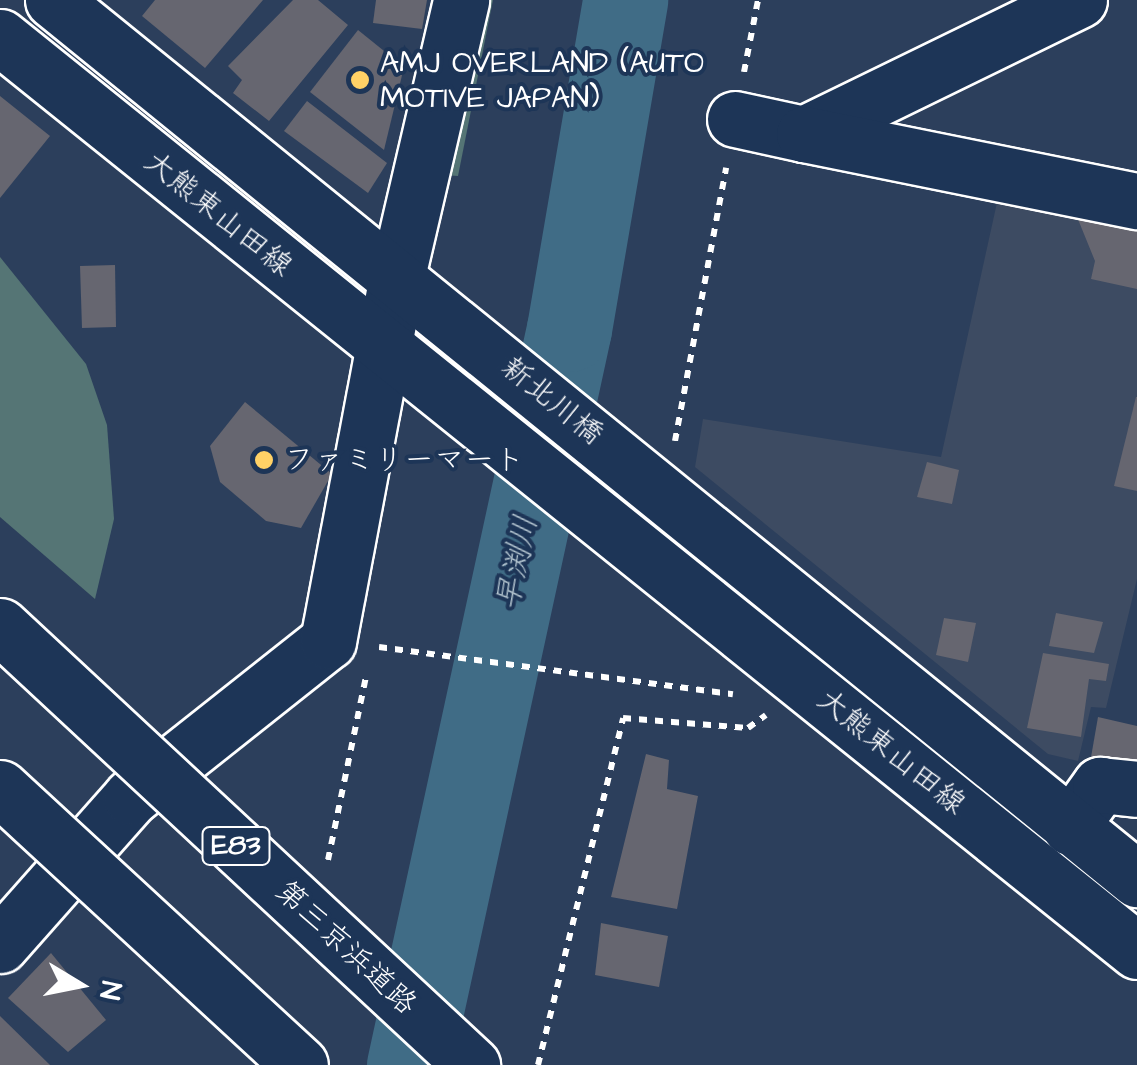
<!DOCTYPE html>
<meta charset="utf-8">
<style>
body{margin:0}
#map{position:relative;width:1137px;height:1065px;overflow:hidden;background:#2c3f5c;font-family:"Architects Daughter","Klee One",sans-serif}
div>[style]{position:absolute}
.built>*{inset:0;background:#3d4b62}
.green>*{inset:0;background:#557575}
.river>*{height:85px;margin:-42.5px;padding:0 42.5px;transform-origin:42.5px;border-radius:42.5px;background:#406c86}
.building>*{inset:0;background:#666670}
.path>*{height:6px;margin-top:-3px;transform-origin:0;background:repeating-linear-gradient(90deg,#fff 0 8px,transparent 0 16px)}
.roads{filter:drop-shadow(2px 0 #fff) drop-shadow(-2px 0 #fff) drop-shadow(0 2px #fff) drop-shadow(0 -2px #fff)}
.street>*{height:55px;margin:-27.5px;padding:0 27.5px;transform-origin:27.5px;border-radius:27.5px;background:#1d3557}
.secondary>*{height:55px;margin:-27.5px;padding:0 27.5px;transform-origin:27.5px;border-radius:27.5px;background:#1d3557}
.bridges{filter:drop-shadow(2px 0 #fff) drop-shadow(-2px 0 #fff) drop-shadow(0 2px #fff) drop-shadow(0 -2px #fff)}
.highway-bridge>*{height:55px;margin:-27.5px;padding:0 27.5px;transform-origin:27.5px;border-radius:27.5px;background:#1d3557}
.dots>*{width:28px;height:28px;translate:-50% -50%;box-sizing:border-box;border:5px solid #1d3557;border-radius:50%}
span{translate:-50% -50%;white-space:nowrap;text-align:center;line-height:1.15;-webkit-text-stroke:8px #1d3557;paint-order:stroke}
.shield-label span{padding:2px 8px;background:#1d3557;border:2px solid;border-radius:8px;-webkit-text-stroke-width:0}
.shield-label{font-size:28px;color:#fff;font-weight:700}
.poi-label{font-size:30px;color:#fff}
.left{translate:0 -50%;text-align:left}
.street-label{font-size:30px;color:#fff}
.water-label{font-size:32px;color:#b3c4cf;font-style:italic}
.north{position:absolute;left:30px;top:935px;width:100px;height:100px;-webkit-text-stroke:8px #1d3557;paint-order:stroke;rotate:100deg;font-size:28px;font-weight:700;line-height:40px;text-align:center;color:#fff}
.north::after{content:'';display:block;margin:auto;width:35px;height:45px;background:#fff;clip-path:polygon(50% 0,100% 100%,50% 72%,0 100%)}
</style>
<div id="map">
<div class="built">
<div style="clip-path:polygon(998px 198px,1137px 226px,1137px 579px,1106px 708px,1091px 707px,1078px 761px,1048px 754px,695px 467px,703px 419px,941px 457px)"></div>
</div>
<div class="green">
<div style="clip-path:polygon(482px 0,493px 0,458px 176px,444px 175px)"></div>
<div style="clip-path:polygon(0 257px,86px 364px,107px 425px,114px 519px,95px 599px,0 517px)"></div>
</div>
<div class="river">
<div style="left:409px;top:1065px;width:753px;rotate:-77.74deg"></div>
<div style="left:569px;top:329px;width:334px;rotate:-80.3deg"></div>
</div>
<div class="building">
<div style="clip-path:polygon(155px 0,263px 0,205px 68px,142px 16px)"></div>
<div style="clip-path:polygon(293px 0,318px 0,348px 25px,269px 121px,233px 93px,242px 80px,228px 66px)"></div>
<div style="clip-path:polygon(376px 0,427px 0,422px 29px,373px 23px)"></div>
<div style="clip-path:polygon(358px 30px,404px 67px,384px 150px,310px 92px)"></div>
<div style="clip-path:polygon(0 96px,50px 136px,0 198px)"></div>
<div style="clip-path:polygon(307px 101px,387px 163px,368px 193px,284px 131px)"></div>
<div style="clip-path:polygon(1075px 212px,1137px 227px,1137px 289px,1091px 279px,1095px 261px)"></div>
<div style="clip-path:polygon(115px 265px,116px 327px,82px 328px,80px 266px)"></div>
<div style="clip-path:polygon(1136px 397px,1137px 397px,1137px 491px,1114px 486px)"></div>
<div style="clip-path:polygon(245px 402px,332px 474px,301px 528px,266px 521px,220px 482px,210px 446px)"></div>
<div style="clip-path:polygon(927px 462px,959px 470px,952px 504px,917px 497px)"></div>
<div style="clip-path:polygon(1056px 613px,1103px 622px,1094px 653px,1049px 646px)"></div>
<div style="clip-path:polygon(944px 618px,976px 623px,968px 662px,936px 655px)"></div>
<div style="clip-path:polygon(1043px 653px,1109px 664px,1106px 681px,1089px 679px,1081px 737px,1027px 728px)"></div>
<div style="clip-path:polygon(1098px 717px,1137px 726px,1137px 769px,1090px 763px)"></div>
<div style="clip-path:polygon(646px 754px,669px 760px,667px 789px,698px 796px,677px 909px,611px 897px)"></div>
<div style="clip-path:polygon(601px 923px,668px 936px,659px 987px,595px 975px)"></div>
<div style="clip-path:polygon(51px 953px,106px 1020px,68px 1052px,8px 998px)"></div>
<div style="clip-path:polygon(0 1016px,50px 1065px,0 1065px)"></div>
</div>
<div class="path">
<div style="left:744px;top:72px;width:73px;rotate:-79deg"></div>
<div style="left:675px;top:441px;width:278px;rotate:-79.4deg"></div>
<div style="left:379px;top:647px;width:357px;rotate:7.6deg"></div>
<div style="left:328px;top:860px;width:187px;rotate:-78.3deg"></div>
<div style="left:538px;top:1065px;width:357px;rotate:-76.2deg"></div>
<div style="left:623px;top:718px;width:125px;rotate:4.6deg"></div>
<div style="left:748px;top:728px;width:22px;rotate:-36deg"></div>
</div>
<div class="roads">
<div class="street">
<div style="left:735px;top:119px;width:71px;rotate:12.3deg"></div>
<div style="left:804px;top:134px;width:306px;rotate:-26deg"></div>
<div style="left:804px;top:134px;width:340px;rotate:11.4deg"></div>
<div style="left:1070px;top:827px;width:52px;rotate:-54.5deg"></div>
<div style="left:1100px;top:785px;width:37px;rotate:6deg"></div>
<div style="left:0;top:945px;width:198px;rotate:-48.5deg"></div>
<div style="left:131px;top:797px;width:251px;rotate:-38.4deg"></div>
<div style="left:328px;top:641px;width:371px;rotate:-79.3deg"></div>
<div style="left:397px;top:276px;width:283px;rotate:-76.9deg"></div>
</div>
<div class="secondary">
<div style="left:53px;top:0;width:1396px;rotate:39.04deg"></div>
<div style="left:0;top:37px;width:1459px;rotate:38.79deg"></div>
</div>
</div>
<div class="bridges">
<div class="highway-bridge">
<div style="left:0;top:626px;width:645px;rotate:42.93deg"></div>
<div style="left:0;top:788px;width:408px;rotate:42.7deg"></div>
</div>
</div>
<div class="dots">
<div style="left:360px;top:80px;background:#ffd166"></div>
<div style="left:264px;top:460px;background:#ffd166"></div>
</div>
<div class="shield-label">
<span style="left:236px;top:846px">E83</span>
</div>
<div class="poi-label">
<span class="left" style="left:380px;top:80px">AMJ OVERLAND (AUTO<br>MOTIVE JAPAN)</span>
<span class="left" style="left:284px;top:460px">ファミリーマート</span>
</div>
<div class="street-label">
<span style="left:218px;top:214px;rotate:39deg">大熊東山田線</span>
<span style="left:552px;top:401px;rotate:39deg">新北川橋</span>
<span style="left:891px;top:752px;rotate:39deg">大熊東山田線</span>
<span style="left:346px;top:948px;rotate:43deg">第三京浜道路</span>
</div>
<div class="water-label">
<span style="left:518px;top:563px;rotate:-78deg">早渕川</span>
</div>
<div class="north">N</div>
</div>
